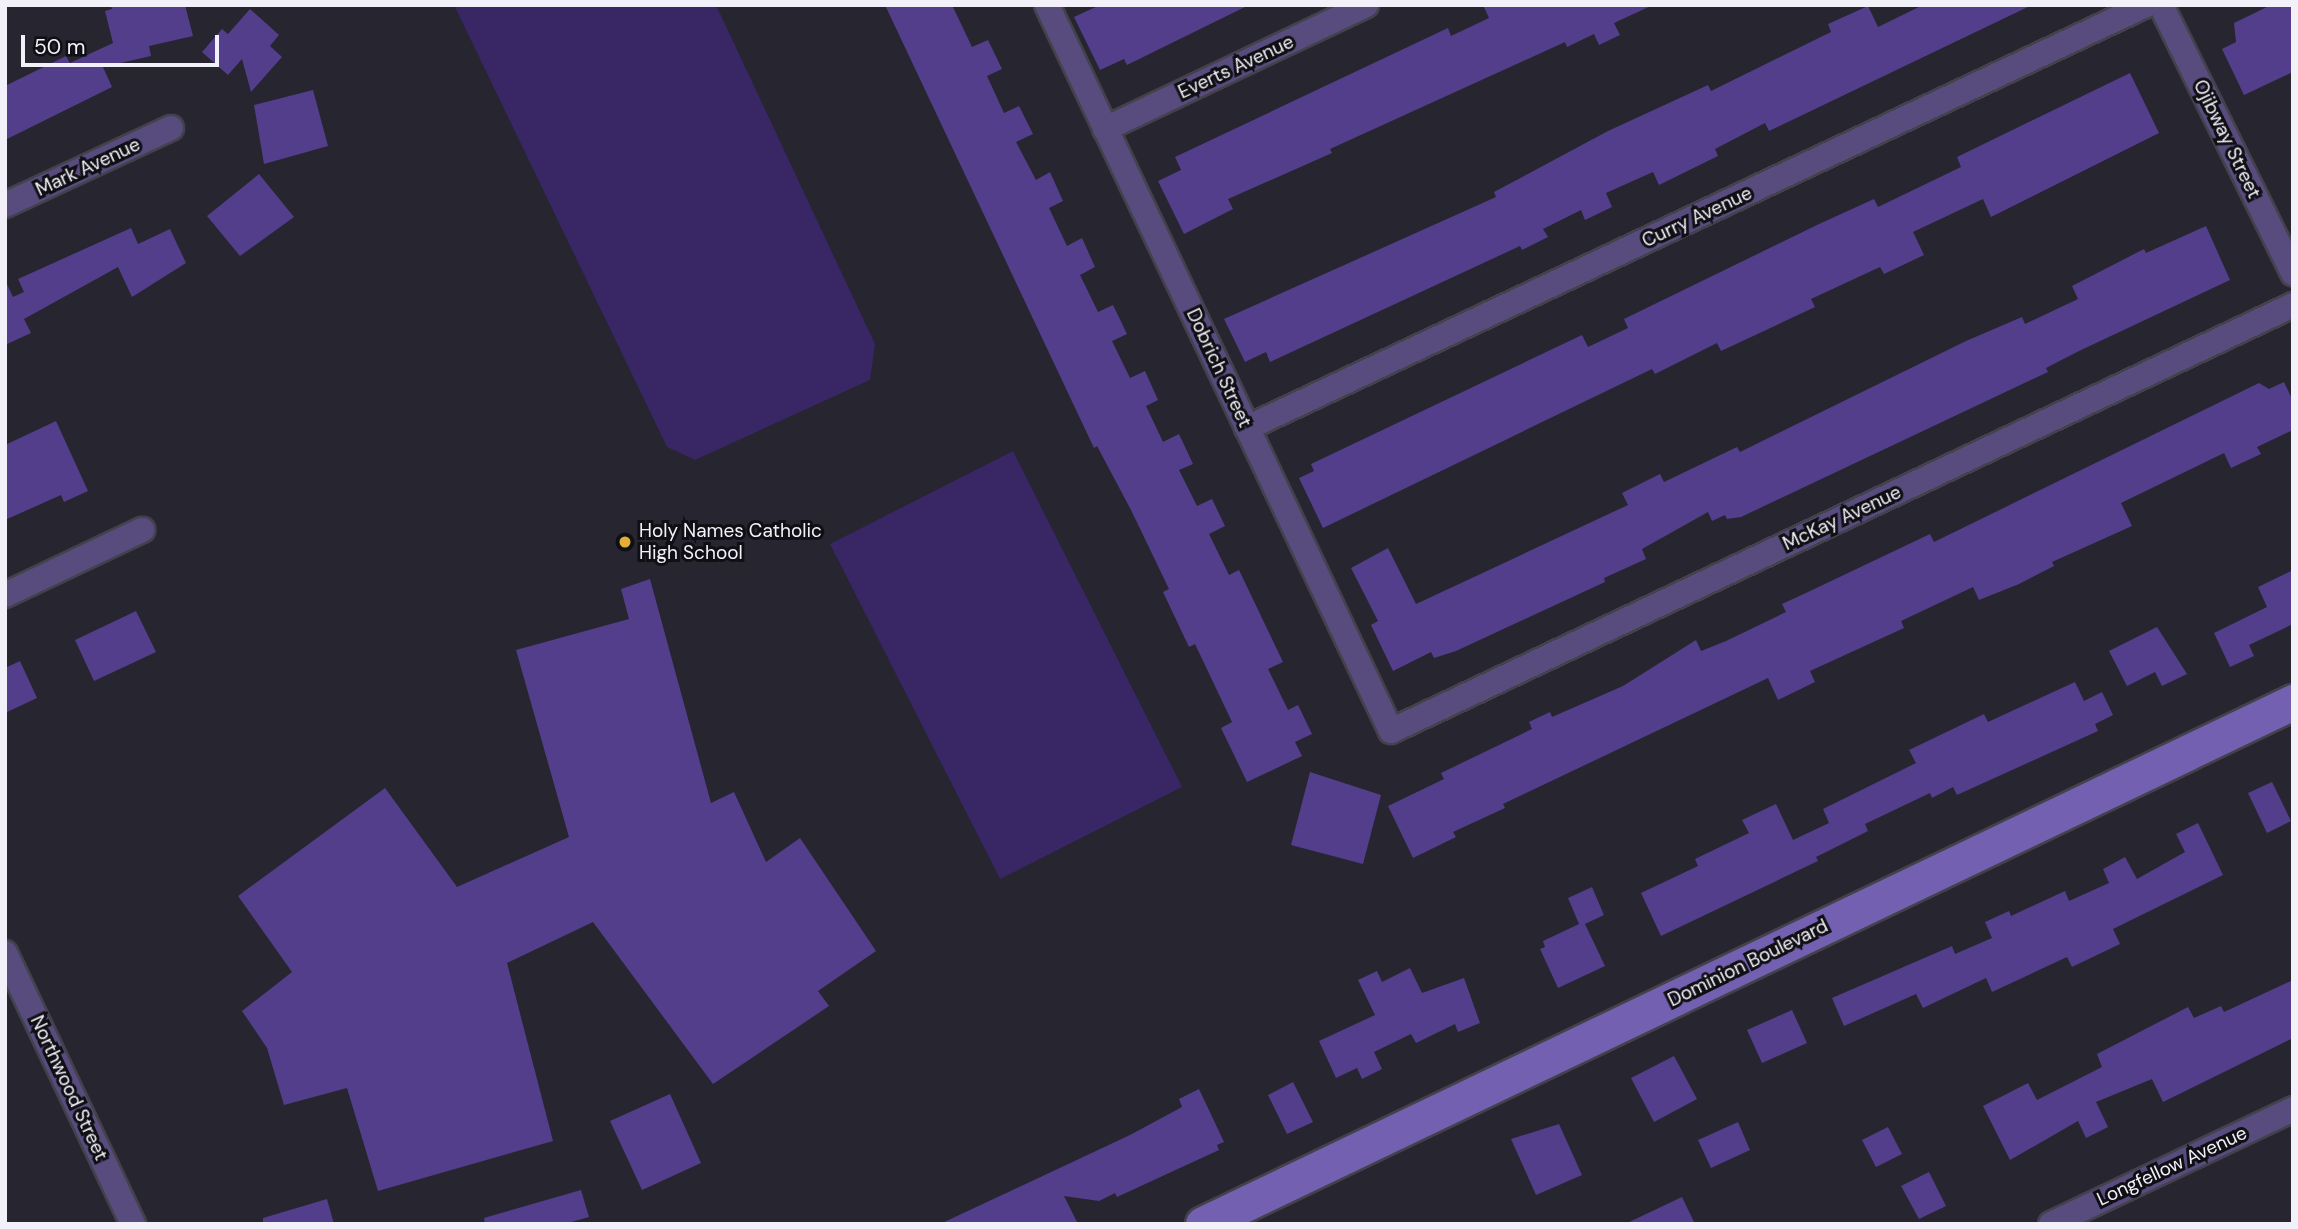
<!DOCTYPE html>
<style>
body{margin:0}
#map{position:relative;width:2298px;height:1229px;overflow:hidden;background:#272530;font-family:"DM Sans",sans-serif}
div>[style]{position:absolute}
.green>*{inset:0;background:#382665}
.building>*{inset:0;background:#533e8b}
.roads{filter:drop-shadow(2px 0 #43424c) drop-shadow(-2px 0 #43424c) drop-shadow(0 2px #43424c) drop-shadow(0 -2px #43424c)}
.street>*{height:24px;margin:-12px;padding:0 12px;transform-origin:12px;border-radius:12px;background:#584c7f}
.secondary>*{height:35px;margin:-17.5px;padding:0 17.5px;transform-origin:17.5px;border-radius:17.5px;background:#7460b1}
.dots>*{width:19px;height:19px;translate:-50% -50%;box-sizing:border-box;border:4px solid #100f14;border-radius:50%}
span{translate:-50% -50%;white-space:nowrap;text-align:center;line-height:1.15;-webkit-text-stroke:6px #100f14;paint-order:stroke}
.street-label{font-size:19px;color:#f2f1f9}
.poi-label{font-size:19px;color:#f2f1f9}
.left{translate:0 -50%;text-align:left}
.frame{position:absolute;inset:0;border:7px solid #f2f1f9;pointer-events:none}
.scale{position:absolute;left:21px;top:35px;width:198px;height:32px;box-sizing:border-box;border:4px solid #f2f1f9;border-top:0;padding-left:9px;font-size:21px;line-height:24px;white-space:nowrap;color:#f2f1f9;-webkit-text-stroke:5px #100f14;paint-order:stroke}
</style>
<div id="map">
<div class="green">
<div style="clip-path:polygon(454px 5px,716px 5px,875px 344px,870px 380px,695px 460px,667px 447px)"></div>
<div style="clip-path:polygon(1013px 451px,1182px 787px,1000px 879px,830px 544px)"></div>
</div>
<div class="building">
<div style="clip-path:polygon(111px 5px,185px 5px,193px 36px,149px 46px,151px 56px,103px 67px,112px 87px,5px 140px,5px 86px,66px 56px,70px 63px,113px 43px,105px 11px,112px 9px)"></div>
<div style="clip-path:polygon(885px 5px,952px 5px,972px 47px,988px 40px,1002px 69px,987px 76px,1004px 113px,1019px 106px,1033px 134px,1016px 142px,1036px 180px,1050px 172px,1063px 201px,1049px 208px,1067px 246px,1082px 238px,1095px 267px,1080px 275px,1098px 312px,1113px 305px,1127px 334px,1112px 341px,1130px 378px,1145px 371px,1158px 400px,1146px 406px,1163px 442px,1179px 434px,1193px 464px,1179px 470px,1197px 506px,1212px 499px,1225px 526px,1209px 534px,1229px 575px,1239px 570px,1283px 662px,1268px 669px,1288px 710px,1298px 705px,1312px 734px,1295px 742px,1302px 756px,1247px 782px,1221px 728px,1232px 722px,1195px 644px,1189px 647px,1163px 592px,1169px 589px,1131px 510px,1097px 446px,1094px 448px)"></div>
<div style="clip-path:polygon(1100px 5px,1249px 5px,1127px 65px,1124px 59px,1100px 70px,1074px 17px)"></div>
<div style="clip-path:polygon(1483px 5px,1653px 5px,1614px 23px,1620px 35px,1599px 45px,1594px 34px,1567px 47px,1565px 42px,1330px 149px,1332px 153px,1228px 199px,1233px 209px,1184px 234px,1158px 181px,1181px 170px,1175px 157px,1448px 28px,1451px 36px,1489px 18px)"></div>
<div style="clip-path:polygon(1923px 5px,2032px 5px,1769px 131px,1765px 123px,1715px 149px,1718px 156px,1659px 185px,1653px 172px,1606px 193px,1612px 207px,1585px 220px,1581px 210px,1543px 229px,1548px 237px,1522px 250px,1520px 246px,1270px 362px,1266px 352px,1245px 362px,1224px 319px,1496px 197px,1494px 192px,1608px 131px,1708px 85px,1711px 91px,1831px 32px,1828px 24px,1868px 6px,1878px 27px)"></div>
<div style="clip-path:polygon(2271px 5px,2293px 5px,2293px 72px,2244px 95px,2222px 49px,2236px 42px,2234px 23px)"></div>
<div style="clip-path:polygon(250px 9px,279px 35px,270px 46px,282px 57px,251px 92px,242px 59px,228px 75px,202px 52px,222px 29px,228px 34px)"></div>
<div style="clip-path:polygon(2130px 73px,2159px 133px,1991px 217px,1983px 199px,1913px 232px,1924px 255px,1884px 274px,1880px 267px,1811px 299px,1815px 307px,1721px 351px,1717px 343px,1655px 374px,1652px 369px,1323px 528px,1299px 478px,1314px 471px,1311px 464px,1582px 335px,1588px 347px,1628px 328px,1624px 319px,1819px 224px,1874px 199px,1878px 207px,1961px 167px,1957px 157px)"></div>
<div style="clip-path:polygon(313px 90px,328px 146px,264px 164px,254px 105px)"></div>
<div style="clip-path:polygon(259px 174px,294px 217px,240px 256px,207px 216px)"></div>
<div style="clip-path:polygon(2206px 226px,2230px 280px,2079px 351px,2046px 368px,2048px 372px,1741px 517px,1727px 519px,1725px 515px,1712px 521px,1708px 512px,1642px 549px,1646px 559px,1604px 578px,1605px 582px,1456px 651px,1434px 658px,1431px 652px,1393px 671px,1371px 625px,1378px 621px,1351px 568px,1388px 548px,1416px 604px,1628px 505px,1622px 493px,1660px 474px,1664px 482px,1737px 447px,1740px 452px,1966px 341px,2022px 317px,2025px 324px,2078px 299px,2072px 286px,2144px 249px,2146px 253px)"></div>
<div style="clip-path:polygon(131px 228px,138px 244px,170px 229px,186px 263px,132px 297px,118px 267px,24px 319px,31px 333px,5px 345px,5px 280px,13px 297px,24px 292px,18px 279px)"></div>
<div style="clip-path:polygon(2284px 382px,2293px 401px,2293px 430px,2257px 447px,2261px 454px,2231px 468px,2224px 453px,2121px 503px,2132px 526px,2052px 562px,2054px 566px,2019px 584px,1979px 600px,1973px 587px,1901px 621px,1904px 628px,1810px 671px,1815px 682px,1778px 700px,1768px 678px,1503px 804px,1505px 808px,1453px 832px,1456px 837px,1413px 858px,1388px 806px,1444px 779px,1441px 773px,1532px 729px,1529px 722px,1550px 712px,1552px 717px,1623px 686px,1696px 640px,1701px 651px,1726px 641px,1786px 612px,1782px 604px,1808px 592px,1930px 534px,1934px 542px,2259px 383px,2269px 389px)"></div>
<div style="clip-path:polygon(56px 421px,88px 491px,64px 502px,61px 495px,5px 520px,5px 445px)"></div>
<div style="clip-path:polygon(2293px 570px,2293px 624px,2249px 645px,2254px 656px,2230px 667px,2214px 633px,2267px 607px,2258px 587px)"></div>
<div style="clip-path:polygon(650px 579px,711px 803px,734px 792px,766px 862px,800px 838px,876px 951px,818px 991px,829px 1006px,713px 1084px,593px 922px,507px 963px,553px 1141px,378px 1191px,347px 1088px,284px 1105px,267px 1048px,242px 1011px,292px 972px,238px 896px,385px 788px,457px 887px,569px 837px,516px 650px,629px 619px,621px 589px)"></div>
<div style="clip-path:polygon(136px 611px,156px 652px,94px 681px,75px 640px)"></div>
<div style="clip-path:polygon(2157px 627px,2187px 674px,2162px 686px,2155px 672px,2127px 686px,2109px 651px)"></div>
<div style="clip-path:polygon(20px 661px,37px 698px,5px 713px,5px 668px)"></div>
<div style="clip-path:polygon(2075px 682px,2084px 701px,2102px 692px,2113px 715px,2095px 724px,2098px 731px,1957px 795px,1953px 787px,1932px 798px,1930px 793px,1865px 824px,1868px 831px,1816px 857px,1818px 861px,1661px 936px,1641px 893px,1698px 866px,1695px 859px,1749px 833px,1742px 820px,1776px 804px,1793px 840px,1829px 823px,1823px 809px,1916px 763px,1909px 750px,1984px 714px,1988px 722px)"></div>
<div style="clip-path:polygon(1310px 772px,1381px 795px,1363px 864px,1291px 845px)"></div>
<div style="clip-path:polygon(2272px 782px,2291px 821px,2267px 833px,2248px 793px)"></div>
<div style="clip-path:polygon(2198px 823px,2223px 875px,2113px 929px,2120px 944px,2072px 967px,2067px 957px,1992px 992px,1986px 978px,1923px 1008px,1916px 994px,1844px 1026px,1832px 998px,1952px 946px,1955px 954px,1992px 938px,1985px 922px,2009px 911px,2011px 916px,2065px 891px,2069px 901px,2109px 883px,2103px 869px,2125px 857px,2137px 879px,2185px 852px,2176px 834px)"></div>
<div style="clip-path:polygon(1592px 887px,1604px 915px,1585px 924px,1605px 966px,1558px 988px,1540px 949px,1545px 947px,1543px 941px,1579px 924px,1568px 898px)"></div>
<div style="clip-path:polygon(1410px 968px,1422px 993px,1464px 978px,1480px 1023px,1458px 1032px,1455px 1024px,1416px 1043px,1411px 1034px,1374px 1052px,1382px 1069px,1362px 1079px,1357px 1068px,1336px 1078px,1319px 1041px,1375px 1015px,1358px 980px,1377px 971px,1382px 982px)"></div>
<div style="clip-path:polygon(2293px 980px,2293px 1038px,2163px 1102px,2152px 1079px,2096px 1102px,2108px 1127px,2086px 1138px,2078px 1121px,2010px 1160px,1983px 1106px,2028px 1083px,2037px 1100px,2102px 1067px,2097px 1054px,2188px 1007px,2194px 1018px,2221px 1006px,2224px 1012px)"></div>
<div style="clip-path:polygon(1792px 1010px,1807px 1043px,1762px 1063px,1747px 1030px)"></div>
<div style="clip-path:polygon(1674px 1056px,1697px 1099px,1654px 1122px,1631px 1078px)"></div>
<div style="clip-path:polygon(1293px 1082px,1313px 1122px,1287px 1134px,1268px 1095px)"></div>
<div style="clip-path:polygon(1199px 1089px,1224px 1142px,1217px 1145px,1219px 1150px,1117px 1197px,1115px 1193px,1099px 1201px,1064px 1196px,1078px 1224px,940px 1224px,1130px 1135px,1182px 1107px,1179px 1099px)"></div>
<div style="clip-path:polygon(670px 1094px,701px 1163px,642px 1190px,610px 1121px)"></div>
<div style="clip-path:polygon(1738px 1122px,1750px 1150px,1711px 1168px,1698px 1140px)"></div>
<div style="clip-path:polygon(1559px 1124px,1582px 1175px,1536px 1195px,1511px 1139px)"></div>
<div style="clip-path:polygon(1888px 1127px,1902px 1154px,1876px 1167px,1862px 1140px)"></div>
<div style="clip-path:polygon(1929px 1172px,1946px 1206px,1919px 1219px,1901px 1186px)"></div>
<div style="clip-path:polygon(581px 1190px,589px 1217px,564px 1224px,485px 1224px,484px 1218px)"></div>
<div style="clip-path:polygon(1682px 1197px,1695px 1224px,1625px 1224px)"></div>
<div style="clip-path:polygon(327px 1199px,334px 1224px,263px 1224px,263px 1218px)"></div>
</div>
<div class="roads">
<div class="street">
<div style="left:1047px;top:5px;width:803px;rotate:64.65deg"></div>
<div style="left:1391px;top:731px;width:998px;rotate:-25.28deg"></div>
<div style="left:2161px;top:5px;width:299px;rotate:63.8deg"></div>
<div style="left:1105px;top:129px;width:289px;rotate:-25.4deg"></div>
<div style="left:5px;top:205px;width:183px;rotate:-24.9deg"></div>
<div style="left:1247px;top:428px;width:994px;rotate:-25.2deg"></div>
<div style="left:5px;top:595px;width:152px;rotate:-25.4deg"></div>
<div style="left:5px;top:953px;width:300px;rotate:64.7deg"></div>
<div style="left:2051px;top:1224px;width:268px;rotate:-25.4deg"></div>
</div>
<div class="secondary">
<div style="left:1203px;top:1224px;width:1209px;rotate:-25.59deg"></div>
</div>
</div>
<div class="dots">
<div style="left:625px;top:542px;background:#e3ae35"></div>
</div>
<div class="street-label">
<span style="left:1236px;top:67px;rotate:-25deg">Everts Avenue</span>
<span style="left:2227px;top:139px;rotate:64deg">Ojibway Street</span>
<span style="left:88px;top:167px;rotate:-25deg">Mark Avenue</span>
<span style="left:1697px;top:217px;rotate:-25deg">Curry Avenue</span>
<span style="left:1219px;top:368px;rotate:65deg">Dobrich Street</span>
<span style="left:1842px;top:518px;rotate:-25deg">McKay Avenue</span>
<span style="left:1748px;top:963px;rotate:-26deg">Dominion Boulevard</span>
<span style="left:69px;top:1088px;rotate:65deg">Northwood Street</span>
<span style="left:2172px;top:1166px;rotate:-25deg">Longfellow Avenue</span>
</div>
<div class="poi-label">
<span class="left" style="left:639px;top:542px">Holy Names Catholic<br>High School</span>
</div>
<div class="frame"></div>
<div class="scale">50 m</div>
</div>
